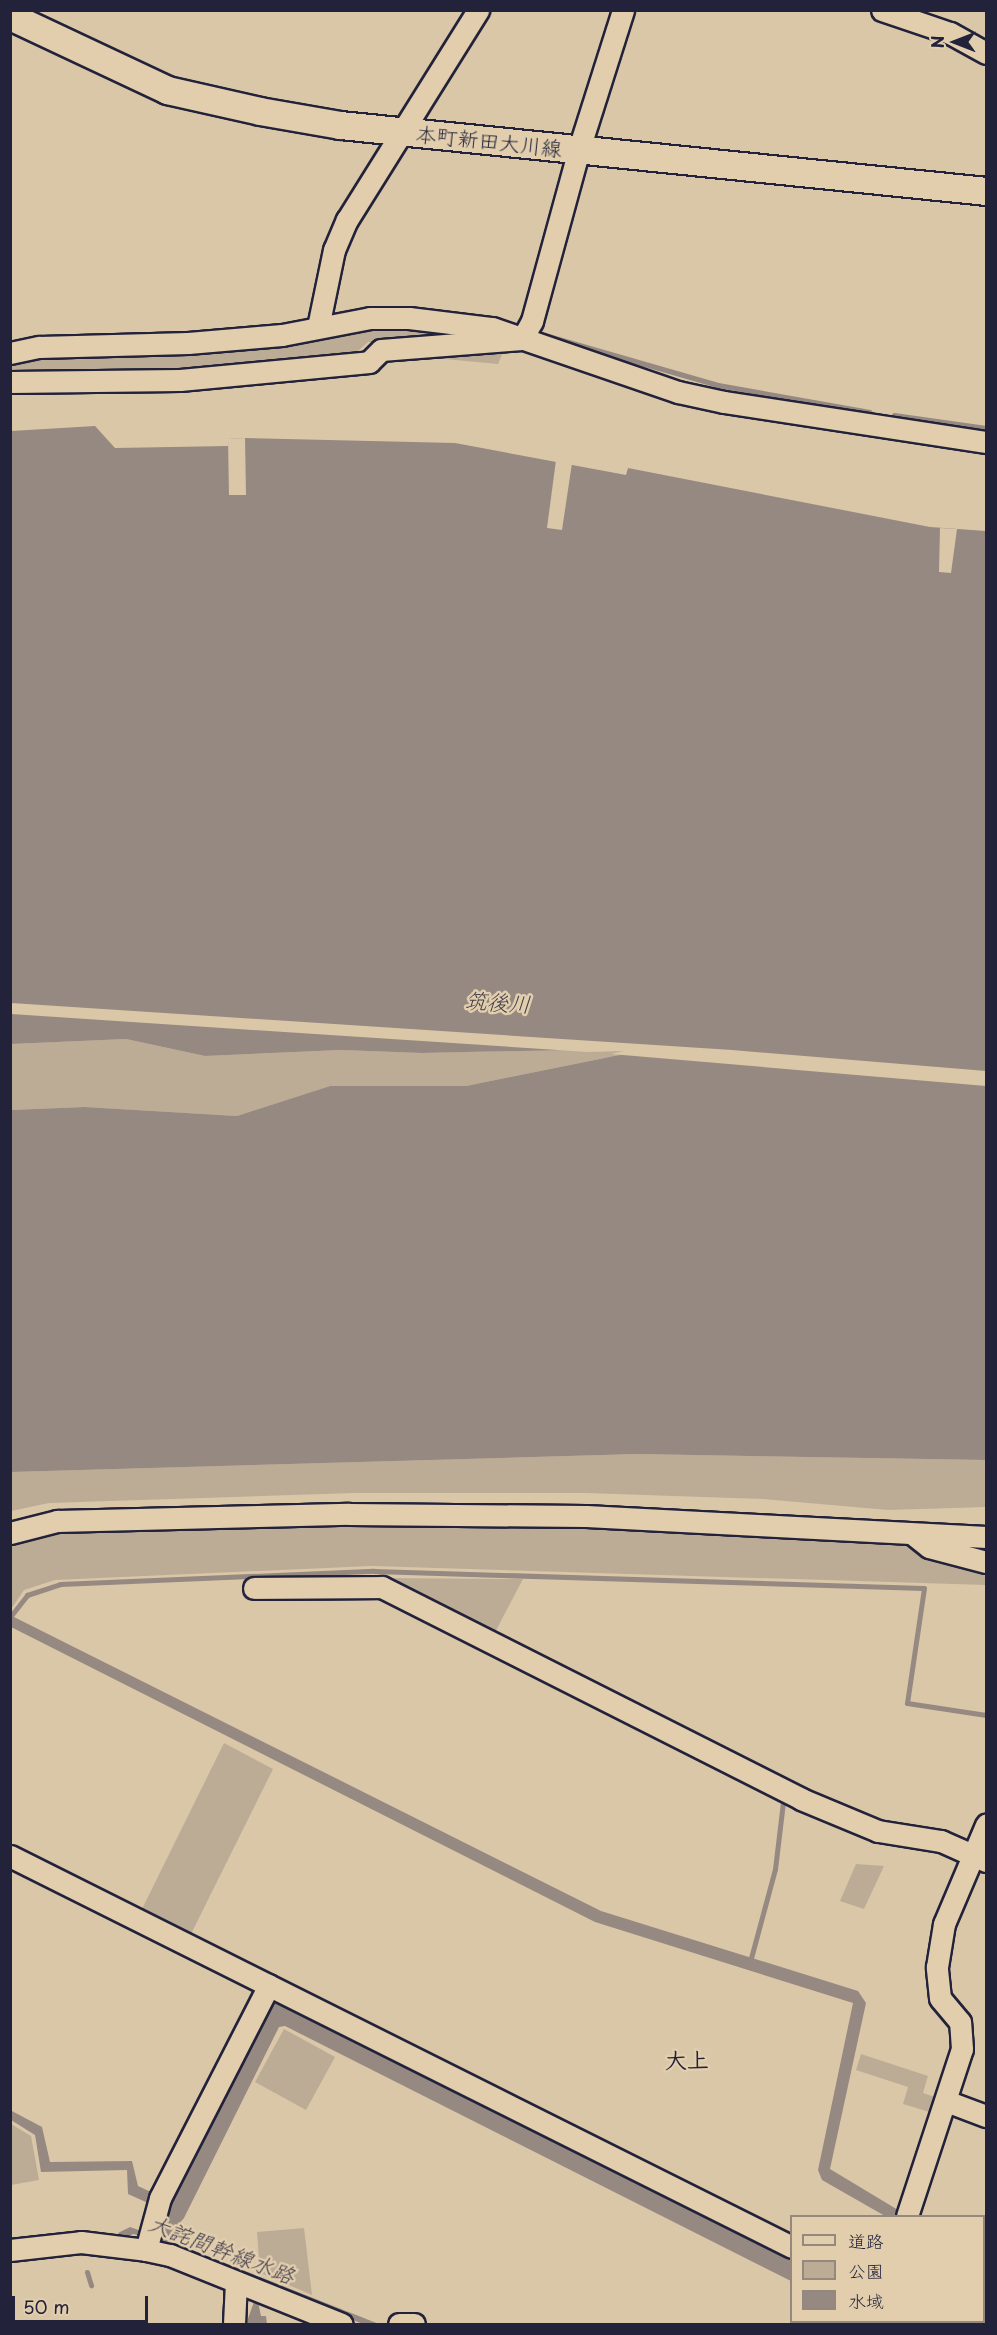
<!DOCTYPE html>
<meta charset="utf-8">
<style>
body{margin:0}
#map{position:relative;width:997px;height:2335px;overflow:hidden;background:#dac7a8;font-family:"Playpen Sans","Klee One",sans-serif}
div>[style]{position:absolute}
.green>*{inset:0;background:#bcac96}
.water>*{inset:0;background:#968981}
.pier>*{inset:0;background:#dac7a8}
.stream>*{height:5px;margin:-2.5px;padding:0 2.5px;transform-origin:2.5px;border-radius:2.5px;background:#968981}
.roads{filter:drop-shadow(2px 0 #22223b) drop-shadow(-2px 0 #22223b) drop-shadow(0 2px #22223b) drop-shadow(0 -2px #22223b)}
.minor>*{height:21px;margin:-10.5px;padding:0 10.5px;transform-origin:10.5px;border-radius:10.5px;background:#e2cead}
.major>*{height:27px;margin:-13.5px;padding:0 13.5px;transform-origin:13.5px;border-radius:13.5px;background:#e2cead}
span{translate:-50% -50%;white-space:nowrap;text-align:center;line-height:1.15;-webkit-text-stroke:5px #e2cead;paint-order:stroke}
.street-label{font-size:21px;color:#22223b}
.water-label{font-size:22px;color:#3f3c4c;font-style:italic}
.neighbourhood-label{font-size:22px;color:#22223b;font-weight:700}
.frame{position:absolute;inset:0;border:12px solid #22223b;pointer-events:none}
.legend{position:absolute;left:790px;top:2215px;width:195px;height:108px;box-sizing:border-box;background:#e2cead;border:2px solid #95897f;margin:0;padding:8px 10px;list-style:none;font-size:18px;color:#22223b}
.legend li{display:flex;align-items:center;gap:12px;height:30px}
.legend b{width:30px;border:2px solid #95897f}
.north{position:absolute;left:925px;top:12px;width:60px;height:60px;-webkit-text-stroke:4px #e2cead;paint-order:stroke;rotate:270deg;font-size:16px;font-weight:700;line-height:24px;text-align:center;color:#22223b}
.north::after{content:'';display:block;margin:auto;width:21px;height:27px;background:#22223b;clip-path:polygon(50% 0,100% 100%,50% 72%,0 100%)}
.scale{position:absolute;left:12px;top:2296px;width:136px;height:27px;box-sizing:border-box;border:3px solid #22223b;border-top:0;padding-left:8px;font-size:18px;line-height:21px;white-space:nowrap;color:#22223b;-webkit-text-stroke:4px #e2cead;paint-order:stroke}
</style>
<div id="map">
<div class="green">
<div style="clip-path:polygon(363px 325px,428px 326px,490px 335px,368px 342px,349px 359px,183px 376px,11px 375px,11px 361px,53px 353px,175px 352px,343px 337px)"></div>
<div style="clip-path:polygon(505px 348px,498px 364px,402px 355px)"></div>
<div style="clip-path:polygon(126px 1039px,205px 1056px,341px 1050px,422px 1053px,659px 1047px,466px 1086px,330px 1086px,237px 1116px,85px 1107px,11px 1110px,10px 1044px)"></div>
<div style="clip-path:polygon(637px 1454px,986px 1460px,986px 1507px,888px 1510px,763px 1499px,585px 1493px,354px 1493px,49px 1503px,11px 1511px,10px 1472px)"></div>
<div style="clip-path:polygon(354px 1521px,590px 1524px,896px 1539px,936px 1557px,980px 1566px,986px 1576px,986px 1585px,371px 1566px,55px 1580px,24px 1590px,11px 1609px,11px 1544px,54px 1530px)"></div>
<div style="clip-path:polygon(376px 1578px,523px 1579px,493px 1636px)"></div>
<div style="clip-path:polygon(224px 1743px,273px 1769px,189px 1938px,140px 1913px)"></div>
<div style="clip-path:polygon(856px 1864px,884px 1866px,864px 1909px,840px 1901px)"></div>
<div style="clip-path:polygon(284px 2029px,335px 2057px,306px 2110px,255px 2082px)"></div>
<div style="clip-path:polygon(861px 2054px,928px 2076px,923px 2093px,938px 2098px,933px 2113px,903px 2104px,908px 2087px,856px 2070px)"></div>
<div style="clip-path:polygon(11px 2124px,31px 2136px,39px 2180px,11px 2185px)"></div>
<div style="clip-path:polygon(304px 2228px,312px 2295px,260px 2273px,257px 2232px)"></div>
</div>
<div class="water">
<div style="clip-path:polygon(95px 426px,115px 448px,228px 446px,228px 439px,245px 438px,455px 443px,626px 475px,628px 468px,930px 527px,986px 531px,986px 1460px,637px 1454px,11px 1472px,10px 1110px,85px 1107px,237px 1116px,330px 1086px,466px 1086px,654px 1048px,422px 1053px,341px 1050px,205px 1056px,126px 1039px,11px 1044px,11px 431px)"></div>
<div style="clip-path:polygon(10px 1615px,601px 1911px,858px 1991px,866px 2003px,830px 2169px,898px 2210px,895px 2216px,885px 2216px,822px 2180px,818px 2170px,853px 2003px,595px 1922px,11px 1627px)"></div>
<div style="clip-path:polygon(278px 1999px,791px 2258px,791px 2281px,285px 2026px,279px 2027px,184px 2218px,168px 2237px,162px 2234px,166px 2206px,270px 2001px)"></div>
<div style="clip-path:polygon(10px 2110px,42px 2127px,50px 2162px,132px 2161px,138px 2186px,153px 2193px,148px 2203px,128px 2194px,127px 2170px,41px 2172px,35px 2135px,11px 2120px)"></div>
<div style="clip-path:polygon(130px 2227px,164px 2239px,379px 2324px,363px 2324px,134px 2234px,122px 2238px,118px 2233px)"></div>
<div style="clip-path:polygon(254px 2302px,258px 2302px,261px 2316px,266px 2316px,267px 2324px,246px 2324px)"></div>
</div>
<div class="pier">
<div style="clip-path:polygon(245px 438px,246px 495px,229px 495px,228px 439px)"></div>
<div style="clip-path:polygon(556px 460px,572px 463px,562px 530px,547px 528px)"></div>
<div style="clip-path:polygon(940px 528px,957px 529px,951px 573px,939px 572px)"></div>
<div style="clip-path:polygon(11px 1003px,732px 1050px,986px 1071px,986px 1086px,611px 1054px,624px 1051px,588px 1052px,11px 1014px)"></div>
</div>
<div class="stream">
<div style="left:541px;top:334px;width:184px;rotate:16.1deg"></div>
<div style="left:718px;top:385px;width:154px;rotate:10.1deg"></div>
<div style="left:894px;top:415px;width:93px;rotate:8deg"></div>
<div style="left:10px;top:1617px;width:28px;rotate:-52deg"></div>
<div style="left:27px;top:1595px;width:35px;rotate:-18deg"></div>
<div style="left:60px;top:1584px;width:314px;rotate:-2.4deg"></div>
<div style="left:374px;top:1571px;width:550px;rotate:1.77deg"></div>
<div style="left:924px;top:1588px;width:116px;rotate:98.4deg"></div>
<div style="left:907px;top:1703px;width:80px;rotate:8.6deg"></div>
<div style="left:751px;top:1958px;width:92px;rotate:-74.9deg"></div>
<div style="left:775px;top:1869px;width:67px;rotate:-83.2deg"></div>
<div style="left:87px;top:2272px;width:14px;rotate:73deg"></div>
</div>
<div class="roads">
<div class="minor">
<div style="left:882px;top:10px;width:72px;rotate:18.7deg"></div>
<div style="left:950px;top:33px;width:41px;rotate:29.1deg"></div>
<div style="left:318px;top:327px;width:79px;rotate:-78.3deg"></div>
<div style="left:334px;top:250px;width:33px;rotate:-67deg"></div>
<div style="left:347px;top:220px;width:248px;rotate:-58deg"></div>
<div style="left:10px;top:353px;width:30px;rotate:-12deg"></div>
<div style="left:39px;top:347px;width:149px;rotate:-1.5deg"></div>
<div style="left:188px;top:343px;width:94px;rotate:-4.9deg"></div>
<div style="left:282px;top:335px;width:90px;rotate:-10.9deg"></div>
<div style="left:370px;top:318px;width:39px"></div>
<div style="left:409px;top:318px;width:84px;rotate:6.9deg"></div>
<div style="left:492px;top:328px;width:197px;rotate:19deg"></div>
<div style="left:678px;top:392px;width:47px;rotate:12.3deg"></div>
<div style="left:724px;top:402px;width:265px;rotate:8.7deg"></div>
<div style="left:10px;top:382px;width:170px;rotate:-0.7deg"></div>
<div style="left:180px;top:380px;width:190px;rotate:-5.4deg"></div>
<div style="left:369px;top:362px;width:17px;rotate:-45deg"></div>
<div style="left:381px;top:350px;width:141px;rotate:-4.5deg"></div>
<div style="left:522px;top:339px;width:21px;rotate:-61deg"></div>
<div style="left:532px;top:321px;width:178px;rotate:-74.7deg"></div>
<div style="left:579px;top:149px;width:146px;rotate:-72.4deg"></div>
<div style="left:10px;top:1533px;width:49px;rotate:-14.3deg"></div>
<div style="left:57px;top:1521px;width:292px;rotate:-1.4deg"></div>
<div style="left:349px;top:1514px;width:237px;rotate:0.5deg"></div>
<div style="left:586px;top:1516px;width:401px;rotate:3deg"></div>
<div style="left:914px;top:1535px;width:19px;rotate:39deg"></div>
<div style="left:929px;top:1547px;width:59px;rotate:14.7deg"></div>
<div style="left:254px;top:1588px;width:128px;rotate:-0.4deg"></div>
<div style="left:382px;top:1587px;width:470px;rotate:26.8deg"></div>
<div style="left:801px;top:1799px;width:83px;rotate:22.6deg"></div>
<div style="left:878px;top:1831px;width:64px;rotate:9deg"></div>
<div style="left:941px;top:1841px;width:49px;rotate:24deg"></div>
<div style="left:10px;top:1856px;width:874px;rotate:26.57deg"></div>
<div style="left:946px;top:2101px;width:43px;rotate:20.6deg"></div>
<div style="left:907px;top:2216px;width:176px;rotate:-71.8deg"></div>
<div style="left:962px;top:2049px;width:27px;rotate:-94deg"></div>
<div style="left:960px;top:2022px;width:31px;rotate:-130deg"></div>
<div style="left:940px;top:1998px;width:31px;rotate:-96deg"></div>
<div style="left:937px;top:1967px;width:44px;rotate:-80.8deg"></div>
<div style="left:944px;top:1924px;width:108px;rotate:-67deg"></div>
<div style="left:10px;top:2250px;width:71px;rotate:-6.4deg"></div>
<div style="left:81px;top:2242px;width:65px;rotate:7deg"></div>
<div style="left:146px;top:2250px;width:25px;rotate:12deg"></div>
<div style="left:170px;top:2255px;width:185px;rotate:21.9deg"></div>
<div style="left:146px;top:2250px;width:54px;rotate:-74.9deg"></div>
<div style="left:160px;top:2198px;width:239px;rotate:-62.9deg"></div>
<div style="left:938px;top:2322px;width:6px;rotate:18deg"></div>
<div style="left:234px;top:2324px;width:42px;rotate:-87.3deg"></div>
<div style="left:399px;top:2324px;width:15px"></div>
<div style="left:854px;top:2324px;width:3px;rotate:-45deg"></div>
</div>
<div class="major">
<div style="left:10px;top:16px;width:174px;rotate:25.2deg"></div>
<div style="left:167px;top:90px;width:95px;rotate:12.7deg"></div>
<div style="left:260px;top:111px;width:81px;rotate:9.9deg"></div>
<div style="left:340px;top:125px;width:649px;rotate:5.83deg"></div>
</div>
</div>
<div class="street-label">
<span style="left:489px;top:140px;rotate:6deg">本町新田大川線</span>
</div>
<div class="water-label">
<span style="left:498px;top:1001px;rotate:4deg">筑後川</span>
<span style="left:222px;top:2248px;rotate:21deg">大詫間幹線水路</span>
</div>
<div class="neighbourhood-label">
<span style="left:687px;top:2059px">大上</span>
</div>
<div class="frame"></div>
<ul class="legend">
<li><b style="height:8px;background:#e2cead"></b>道路</li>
<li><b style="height:16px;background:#bcac96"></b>公園</li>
<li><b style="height:16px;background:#968981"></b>水域</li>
</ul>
<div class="north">N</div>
<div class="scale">50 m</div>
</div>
